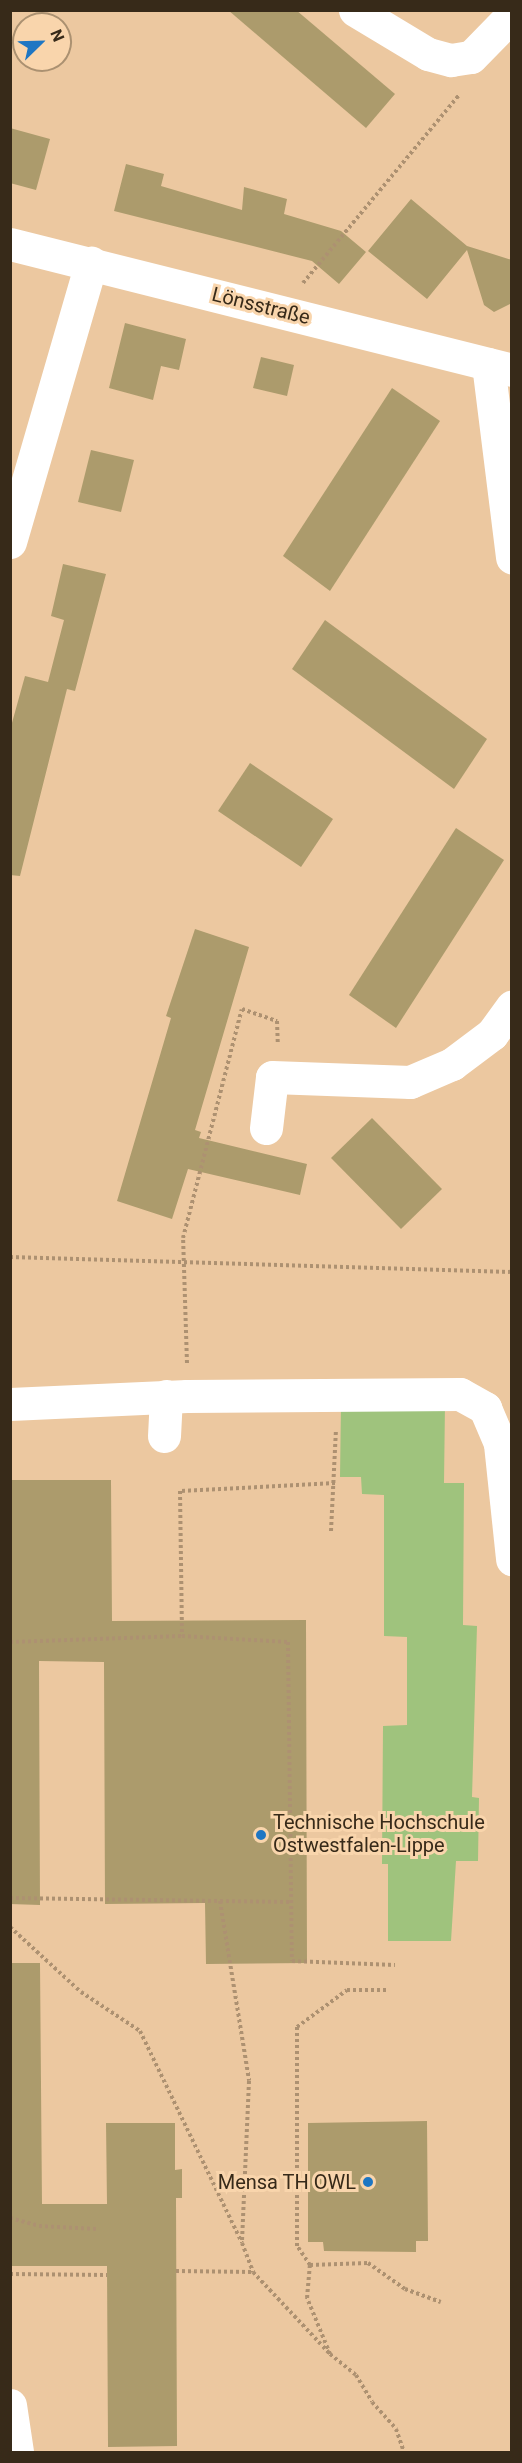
<!DOCTYPE html>
<meta charset="utf-8">
<style>
body{margin:0}
#map{position:relative;width:522px;height:2463px;overflow:hidden;background:#ecc8a0;font-family:Roboto,sans-serif}
div>[style]{position:absolute}
.green>*{inset:0;background:#9fc37d}
.building>*{inset:0;background:#ac9b6c}
.path>*{height:4px;margin-top:-2px;transform-origin:0;background:repeating-linear-gradient(90deg,#ad9171 0 3px,transparent 0 6px)}
.minor>*{height:33px;margin:-16.5px;padding:0 16.5px;transform-origin:16.5px;border-radius:16.5px;background:#fff}
.dots>*{width:16px;height:16px;translate:-50% -50%;box-sizing:border-box;border:3px solid #f9d5ac;border-radius:50%}
span{translate:-50% -50%;white-space:nowrap;text-align:center;line-height:1.15;-webkit-text-stroke:6px #f9d5ac;paint-order:stroke}
.street-label{font-size:20px;color:#372a19}
.poi-label{font-size:20px;color:#372a19}
.left{translate:0 -50%;text-align:left}
.right{translate:-100% -50%;text-align:right}
.frame{position:absolute;inset:0;border:12px solid #372a19;pointer-events:none}
.north{position:absolute;left:12px;top:12px;width:60px;height:60px;box-sizing:border-box;background:#f9d5ac;border:2px solid #ab9171;border-radius:50%;rotate:67deg;font-size:16px;font-weight:700;line-height:24px;text-align:center;color:#372a19}
.north::after{content:'';display:block;margin:auto;width:21px;height:27px;background:#1e76c3;clip-path:polygon(50% 0,100% 100%,50% 72%,0 100%)}
</style>
<div id="map">
<div class="green">
<div style="clip-path:polygon(341px 1404px,445px 1404px,444px 1483px,464px 1483px,463px 1625px,477px 1626px,472px 1797px,479px 1798px,478px 1861px,456px 1861px,451px 1941px,388px 1941px,388px 1864px,382px 1864px,383px 1726px,407px 1725px,407px 1637px,384px 1636px,384px 1495px,362px 1494px,361px 1477px,340px 1477px)"></div>
</div>
<div class="building">
<div style="clip-path:polygon(228px 10px,296px 10px,395px 94px,366px 128px)"></div>
<div style="clip-path:polygon(10px 128px,50px 139px,36px 190px,10px 183px)"></div>
<div style="clip-path:polygon(126px 164px,164px 174px,161px 186px,242px 210px,244px 187px,287px 199px,284px 214px,341px 231px,366px 252px,339px 284px,312px 261px,114px 211px)"></div>
<div style="clip-path:polygon(411px 199px,467px 246px,512px 260px,512px 303px,494px 312px,484px 305px,467px 250px,427px 299px,368px 251px)"></div>
<div style="clip-path:polygon(125px 323px,186px 339px,179px 370px,161px 366px,153px 400px,109px 388px)"></div>
<div style="clip-path:polygon(261px 357px,294px 365px,287px 396px,253px 388px)"></div>
<div style="clip-path:polygon(392px 388px,440px 421px,330px 591px,283px 556px)"></div>
<div style="clip-path:polygon(91px 450px,134px 460px,121px 512px,78px 502px)"></div>
<div style="clip-path:polygon(63px 564px,106px 574px,75px 691px,67px 689px,20px 876px,10px 875px,10px 730px,25px 676px,48px 682px,64px 620px,51px 616px)"></div>
<div style="clip-path:polygon(325px 620px,487px 739px,454px 789px,292px 669px)"></div>
<div style="clip-path:polygon(250px 763px,333px 819px,301px 867px,218px 811px)"></div>
<div style="clip-path:polygon(456px 828px,504px 860px,396px 1028px,349px 995px)"></div>
<div style="clip-path:polygon(195px 929px,249px 947px,195px 1130px,201px 1132px,199px 1138px,307px 1164px,300px 1195px,188px 1169px,172px 1219px,117px 1201px,171px 1018px,166px 1016px)"></div>
<div style="clip-path:polygon(372px 1118px,442px 1189px,401px 1229px,331px 1158px)"></div>
<div style="clip-path:polygon(10px 1480px,111px 1480px,112px 1621px,306px 1620px,307px 1963px,206px 1964px,205px 1903px,105px 1904px,104px 1662px,39px 1661px,40px 1905px,10px 1904px)"></div>
<div style="clip-path:polygon(10px 1963px,40px 1963px,42px 2204px,107px 2204px,106px 2123px,175px 2123px,175px 2170px,182px 2169px,182px 2198px,176px 2198px,177px 2446px,108px 2447px,107px 2266px,10px 2266px)"></div>
<div style="clip-path:polygon(427px 2121px,428px 2241px,416px 2241px,416px 2252px,324px 2251px,323px 2242px,308px 2242px,308px 2123px)"></div>
</div>
<div class="path">
<div style="left:303px;top:283px;width:244px;rotate:-50.3deg"></div>
<div style="left:10px;top:1257px;width:502px;rotate:1.71deg"></div>
<div style="left:187px;top:1363px;width:125px;rotate:-91.8deg"></div>
<div style="left:183px;top:1238px;width:236px;rotate:-75.6deg"></div>
<div style="left:242px;top:1009px;width:37px;rotate:19deg"></div>
<div style="left:277px;top:1021px;width:23px;rotate:88deg"></div>
<div style="left:335px;top:1483px;width:155px;rotate:177deg"></div>
<div style="left:180px;top:1491px;width:145px;rotate:89.2deg"></div>
<div style="left:182px;top:1636px;width:106px;rotate:3.2deg"></div>
<div style="left:288px;top:1642px;width:319px;rotate:89.3deg"></div>
<div style="left:292px;top:1961px;width:103px;rotate:2.2deg"></div>
<div style="left:331px;top:1531px;width:101px;rotate:-87.2deg"></div>
<div style="left:10px;top:1642px;width:172px;rotate:-2deg"></div>
<div style="left:10px;top:1898px;width:281px;rotate:0.8deg"></div>
<div style="left:220px;top:1901px;width:182px;rotate:80.8deg"></div>
<div style="left:249px;top:2081px;width:162px;rotate:92.5deg"></div>
<div style="left:242px;top:2243px;width:31px;rotate:69deg"></div>
<div style="left:10px;top:1927px;width:96px;rotate:42.5deg"></div>
<div style="left:81px;top:1992px;width:71px;rotate:33.5deg"></div>
<div style="left:140px;top:2031px;width:235px;rotate:64.3deg"></div>
<div style="left:10px;top:2218px;width:30px;rotate:15deg"></div>
<div style="left:39px;top:2226px;width:58px;rotate:3deg"></div>
<div style="left:310px;top:2265px;width:58px;rotate:-2deg"></div>
<div style="left:368px;top:2263px;width:45px;rotate:35.1deg"></div>
<div style="left:405px;top:2289px;width:38px;rotate:20deg"></div>
<div style="left:176px;top:2271px;width:77px;rotate:0.7deg"></div>
<div style="left:253px;top:2272px;width:112px;rotate:46.8deg"></div>
<div style="left:330px;top:2354px;width:33px;rotate:39deg"></div>
<div style="left:356px;top:2375px;width:31px;rotate:59deg"></div>
<div style="left:372px;top:2402px;width:36px;rotate:48deg"></div>
<div style="left:396px;top:2429px;width:24px;rotate:71deg"></div>
<div style="left:10px;top:2274px;width:97px;rotate:0.6deg"></div>
<div style="left:330px;top:2354px;width:61px;rotate:-112.3deg"></div>
<div style="left:307px;top:2298px;width:33px;rotate:-85deg"></div>
<div style="left:310px;top:2265px;width:23px;rotate:-124deg"></div>
<div style="left:297px;top:2246px;width:219px;rotate:-90deg"></div>
<div style="left:297px;top:2027px;width:62px;rotate:-36.5deg"></div>
<div style="left:347px;top:1990px;width:40px"></div>
</div>
<div class="minor">
<div style="left:355px;top:10px;width:85px;rotate:31.1deg"></div>
<div style="left:428px;top:54px;width:24px;rotate:15deg"></div>
<div style="left:451px;top:60px;width:20px;rotate:-9deg"></div>
<div style="left:471px;top:57px;width:59px;rotate:-45.7deg"></div>
<div style="left:10px;top:244px;width:518px;rotate:14.09deg"></div>
<div style="left:488px;top:364px;width:195px;rotate:82.9deg"></div>
<div style="left:10px;top:542px;width:291px;rotate:-73.8deg"></div>
<div style="left:266px;top:1128px;width:51px;rotate:-83.3deg"></div>
<div style="left:272px;top:1077px;width:138px;rotate:2.1deg"></div>
<div style="left:410px;top:1082px;width:46px;rotate:-23.2deg"></div>
<div style="left:452px;top:1064px;width:50px;rotate:-36.9deg"></div>
<div style="left:492px;top:1034px;width:34px;rotate:-54deg"></div>
<div style="left:10px;top:1404px;width:177px;rotate:-2.6deg"></div>
<div style="left:187px;top:1396px;width:273px;rotate:-0.4deg"></div>
<div style="left:460px;top:1394px;width:29px;rotate:29deg"></div>
<div style="left:485px;top:1408px;width:39px;rotate:67deg"></div>
<div style="left:500px;top:1444px;width:116px;rotate:84deg"></div>
<div style="left:164px;top:1436px;width:40px;rotate:-87.1deg"></div>
<div style="left:10px;top:2405px;width:48px;rotate:81.5deg"></div>
</div>
<div class="dots">
<div style="left:261px;top:1835px;background:#1e76c3"></div>
<div style="left:368px;top:2182px;background:#1e76c3"></div>
</div>
<div class="street-label">
<span style="left:261px;top:306px;rotate:14deg">Lönsstraße</span>
</div>
<div class="poi-label">
<span class="left" style="left:273px;top:1834px">Technische Hochschule<br>Ostwestfalen-Lippe</span>
<span class="right" style="left:356px;top:2182px">Mensa TH OWL</span>
</div>
<div class="frame"></div>
<div class="north">N</div>
</div>
